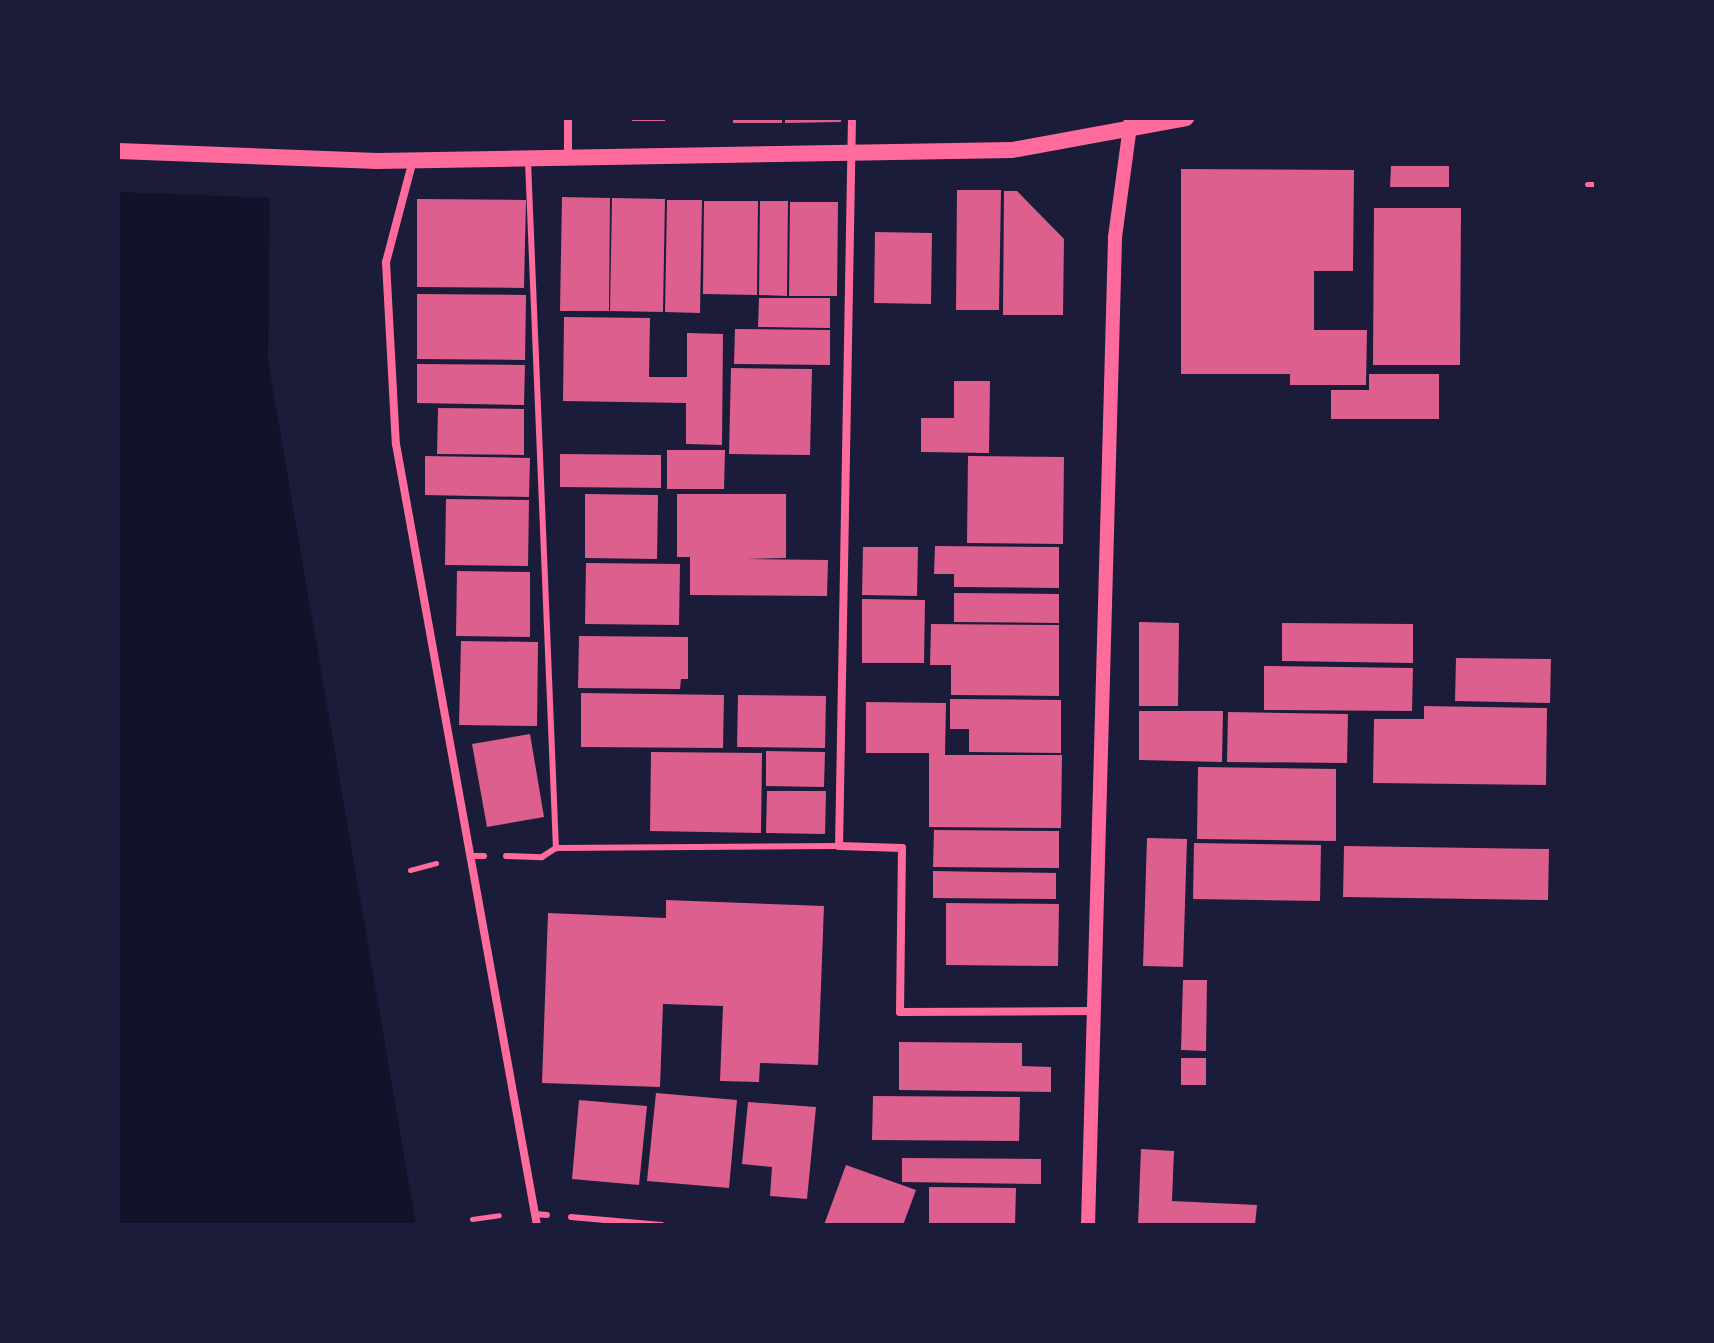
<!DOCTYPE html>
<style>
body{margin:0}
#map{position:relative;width:1714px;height:1343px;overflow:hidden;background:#1b1b3a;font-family:"Times New Roman",serif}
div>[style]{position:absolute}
.water>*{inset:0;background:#12122b}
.pier>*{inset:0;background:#1b1b3a}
.building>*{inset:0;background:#dd5f8e}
.path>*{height:5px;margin:-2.5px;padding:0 2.5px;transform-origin:2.5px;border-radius:2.5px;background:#ff6b9d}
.service>*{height:6px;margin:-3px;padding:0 3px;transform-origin:3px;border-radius:3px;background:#ff6b9d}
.minor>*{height:8px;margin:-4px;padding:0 4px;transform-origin:4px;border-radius:4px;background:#ff6b9d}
.tertiary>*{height:14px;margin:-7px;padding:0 7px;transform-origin:7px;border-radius:7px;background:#ff6b9d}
.secondary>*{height:16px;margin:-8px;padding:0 8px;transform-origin:8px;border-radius:8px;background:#ff6b9d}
span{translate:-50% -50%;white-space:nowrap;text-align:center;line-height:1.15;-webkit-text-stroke:8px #1b1b3a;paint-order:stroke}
.frame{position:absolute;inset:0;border:120px solid #1b1b3a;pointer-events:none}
</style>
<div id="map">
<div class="water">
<div style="clip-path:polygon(118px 118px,270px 189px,268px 361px,416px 1225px,118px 1225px)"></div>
</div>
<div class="pier">
<div style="clip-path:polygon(118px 118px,269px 118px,274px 198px,118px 192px)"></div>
</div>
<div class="building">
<div style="clip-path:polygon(632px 118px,665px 118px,665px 121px,632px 121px)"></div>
<div style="clip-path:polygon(733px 118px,782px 118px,782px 123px,733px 123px)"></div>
<div style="clip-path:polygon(785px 118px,841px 118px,841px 122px,785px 123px)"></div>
<div style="clip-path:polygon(1391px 166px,1449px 166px,1449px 187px,1390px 187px)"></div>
<div style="clip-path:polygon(1181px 169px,1354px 170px,1353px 271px,1314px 271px,1314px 330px,1367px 330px,1366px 385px,1290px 385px,1290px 374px,1181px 374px)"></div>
<div style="clip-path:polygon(957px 190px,1001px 190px,999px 310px,956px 310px)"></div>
<div style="clip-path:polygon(1004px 191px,1017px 191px,1064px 239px,1063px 315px,1003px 315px)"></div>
<div style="clip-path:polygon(562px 197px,610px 198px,609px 311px,560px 311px)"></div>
<div style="clip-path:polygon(612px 198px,665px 199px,663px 312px,610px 311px)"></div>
<div style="clip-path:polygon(417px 199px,526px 200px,524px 288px,417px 287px)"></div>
<div style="clip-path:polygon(667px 200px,702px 200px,700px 313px,665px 312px)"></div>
<div style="clip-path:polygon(704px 201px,758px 201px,757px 295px,703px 294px)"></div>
<div style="clip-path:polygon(760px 201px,788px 201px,787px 296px,759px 295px)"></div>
<div style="clip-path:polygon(790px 202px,838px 202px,837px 296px,789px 296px)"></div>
<div style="clip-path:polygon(1374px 208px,1461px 208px,1460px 365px,1373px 365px)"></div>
<div style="clip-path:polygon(875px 232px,932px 233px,931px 304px,874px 303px)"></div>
<div style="clip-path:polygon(417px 294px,526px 295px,525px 360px,417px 359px)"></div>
<div style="clip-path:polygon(759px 298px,830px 298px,830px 328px,758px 327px)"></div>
<div style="clip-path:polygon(564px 317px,650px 318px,649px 377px,687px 377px,687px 333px,723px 334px,722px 445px,686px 444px,686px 403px,563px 401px)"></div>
<div style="clip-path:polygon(735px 329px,830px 330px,830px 365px,734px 364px)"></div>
<div style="clip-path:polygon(417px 364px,525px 365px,524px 405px,417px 403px)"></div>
<div style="clip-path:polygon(731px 368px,812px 369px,810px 455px,729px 454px)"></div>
<div style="clip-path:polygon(1369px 374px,1439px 374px,1439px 419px,1331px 419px,1331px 390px,1369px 390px)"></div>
<div style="clip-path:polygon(954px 381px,990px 381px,989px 453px,921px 452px,921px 418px,954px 418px)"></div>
<div style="clip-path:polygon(438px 408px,524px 409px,524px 455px,437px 454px)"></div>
<div style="clip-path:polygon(667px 450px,725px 450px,724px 489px,667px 489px)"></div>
<div style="clip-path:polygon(560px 454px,661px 455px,661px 488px,560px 487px)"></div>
<div style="clip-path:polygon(425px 456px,530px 458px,529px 497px,425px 495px)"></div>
<div style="clip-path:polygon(968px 456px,1064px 457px,1063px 544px,967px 543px)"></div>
<div style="clip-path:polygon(585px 494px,658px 495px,657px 559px,585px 558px)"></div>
<div style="clip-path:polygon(677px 494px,786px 494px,786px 558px,747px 559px,828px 560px,827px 596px,690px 595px,690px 557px,677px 557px)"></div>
<div style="clip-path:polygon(446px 499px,529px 500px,528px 566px,445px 565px)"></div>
<div style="clip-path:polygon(935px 546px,1059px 547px,1059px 588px,954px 587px,954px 574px,934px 574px)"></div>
<div style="clip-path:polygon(863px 547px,918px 547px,917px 596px,862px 595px)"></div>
<div style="clip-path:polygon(586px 563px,680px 564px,679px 625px,585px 624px)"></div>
<div style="clip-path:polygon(457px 571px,530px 572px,530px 637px,456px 636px)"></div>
<div style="clip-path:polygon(954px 593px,1059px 594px,1059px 623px,954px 622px)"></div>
<div style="clip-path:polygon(862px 599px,925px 600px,924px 663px,862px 663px)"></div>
<div style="clip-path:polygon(1139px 622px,1179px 623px,1178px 706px,1139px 706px)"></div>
<div style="clip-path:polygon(1282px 623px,1413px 624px,1413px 663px,1282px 661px)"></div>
<div style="clip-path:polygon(931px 624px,1059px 625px,1059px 696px,951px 695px,951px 665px,930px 665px)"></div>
<div style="clip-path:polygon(579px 636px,688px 637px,688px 679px,681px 679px,680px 689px,578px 688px)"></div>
<div style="clip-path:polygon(461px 641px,538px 642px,537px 726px,459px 725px)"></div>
<div style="clip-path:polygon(1456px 658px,1551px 659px,1550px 703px,1455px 701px)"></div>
<div style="clip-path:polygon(1264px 666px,1413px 668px,1412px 711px,1264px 710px)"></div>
<div style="clip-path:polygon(581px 693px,724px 695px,723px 748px,581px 747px)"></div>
<div style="clip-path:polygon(738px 695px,826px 696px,825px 748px,737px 747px)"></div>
<div style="clip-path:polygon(950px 699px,1061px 700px,1061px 753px,969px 752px,969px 729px,950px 729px)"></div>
<div style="clip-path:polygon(866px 702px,946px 703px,945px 755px,1062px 755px,1061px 828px,929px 827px,929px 753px,866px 753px)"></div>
<div style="clip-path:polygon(1424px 706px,1547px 708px,1546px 785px,1373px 783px,1374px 719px,1424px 719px)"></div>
<div style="clip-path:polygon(1139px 711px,1223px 711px,1222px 762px,1139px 760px)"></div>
<div style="clip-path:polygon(1228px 712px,1348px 714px,1347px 763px,1227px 762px)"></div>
<div style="clip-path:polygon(530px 734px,544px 817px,487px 827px,472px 744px)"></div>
<div style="clip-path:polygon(766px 751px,825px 752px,824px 787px,766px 786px)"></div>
<div style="clip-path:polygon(651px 752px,762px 753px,761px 833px,650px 831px)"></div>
<div style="clip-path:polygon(1198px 767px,1336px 769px,1336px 841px,1197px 839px)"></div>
<div style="clip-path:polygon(767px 791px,826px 791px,825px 834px,766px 833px)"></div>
<div style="clip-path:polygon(934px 830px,1059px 831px,1059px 868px,933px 867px)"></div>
<div style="clip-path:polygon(1147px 838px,1187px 839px,1183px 967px,1143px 966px)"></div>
<div style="clip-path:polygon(1194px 843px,1321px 845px,1320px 901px,1193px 899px)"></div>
<div style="clip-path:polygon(1344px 846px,1549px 849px,1548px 900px,1343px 897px)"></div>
<div style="clip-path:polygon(933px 871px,1056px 873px,1056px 899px,933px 898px)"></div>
<div style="clip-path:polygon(666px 900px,824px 906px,818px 1065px,760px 1063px,759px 1082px,720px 1081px,723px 1006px,663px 1004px,660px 1087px,542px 1083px,548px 913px,666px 918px)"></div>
<div style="clip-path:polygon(946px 903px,1059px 904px,1058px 966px,946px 965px)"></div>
<div style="clip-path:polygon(1183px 980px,1207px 980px,1206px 1051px,1181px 1050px)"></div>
<div style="clip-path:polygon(899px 1042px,1022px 1043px,1022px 1066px,1051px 1067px,1051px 1092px,899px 1090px)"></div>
<div style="clip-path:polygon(1181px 1058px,1206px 1058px,1206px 1085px,1181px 1085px)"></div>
<div style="clip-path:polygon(656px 1093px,737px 1100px,729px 1188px,647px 1181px)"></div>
<div style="clip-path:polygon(873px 1096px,1020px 1097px,1019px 1141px,872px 1140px)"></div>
<div style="clip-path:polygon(579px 1100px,647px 1106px,639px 1185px,572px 1179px)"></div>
<div style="clip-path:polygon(748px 1102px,816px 1107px,807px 1199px,770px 1196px,772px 1167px,742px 1164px)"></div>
<div style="clip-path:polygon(1141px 1149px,1174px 1151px,1172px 1201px,1257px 1205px,1255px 1225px,1138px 1225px)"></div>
<div style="clip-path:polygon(902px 1158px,1041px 1159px,1041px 1184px,902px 1182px)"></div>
<div style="clip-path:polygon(846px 1165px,916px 1190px,903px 1225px,824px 1225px)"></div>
<div style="clip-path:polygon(929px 1187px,1016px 1188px,1015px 1225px,929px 1225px)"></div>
</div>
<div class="path">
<div style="left:1587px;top:184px;width:9px"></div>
<div style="left:410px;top:870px;width:27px;rotate:-15deg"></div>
<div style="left:472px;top:1219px;width:27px;rotate:-8deg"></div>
</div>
<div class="service">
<div style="left:528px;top:161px;width:688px;rotate:87.67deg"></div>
<div style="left:471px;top:856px;width:13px"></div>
<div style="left:506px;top:856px;width:36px;rotate:2deg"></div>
<div style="left:542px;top:857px;width:17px;rotate:-33deg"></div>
<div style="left:556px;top:848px;width:283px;rotate:-0.4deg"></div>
<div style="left:535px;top:1214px;width:12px;rotate:5deg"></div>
<div style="left:571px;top:1217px;width:91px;rotate:5deg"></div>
</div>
<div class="minor">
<div style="left:568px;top:118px;width:39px;rotate:90deg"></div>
<div style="left:852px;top:118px;width:728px;rotate:91.02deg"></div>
<div style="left:839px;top:846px;width:63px;rotate:1.8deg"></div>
<div style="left:902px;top:848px;width:164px;rotate:90.7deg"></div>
<div style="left:900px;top:1012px;width:193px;rotate:-0.3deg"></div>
<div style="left:413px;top:160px;width:106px;rotate:104.8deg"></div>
<div style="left:386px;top:262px;width:182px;rotate:86.9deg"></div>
<div style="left:396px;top:444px;width:794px;rotate:79.77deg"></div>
</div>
<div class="tertiary">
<div style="left:1088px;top:1225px;width:988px;rotate:-88.43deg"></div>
<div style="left:1115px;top:237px;width:120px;rotate:-82.3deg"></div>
</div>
<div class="secondary">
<div style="left:118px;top:151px;width:259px;rotate:2.2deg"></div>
<div style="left:377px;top:161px;width:635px;rotate:-0.99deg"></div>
<div style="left:1012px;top:150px;width:177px;rotate:-10.4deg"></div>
</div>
<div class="frame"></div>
</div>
